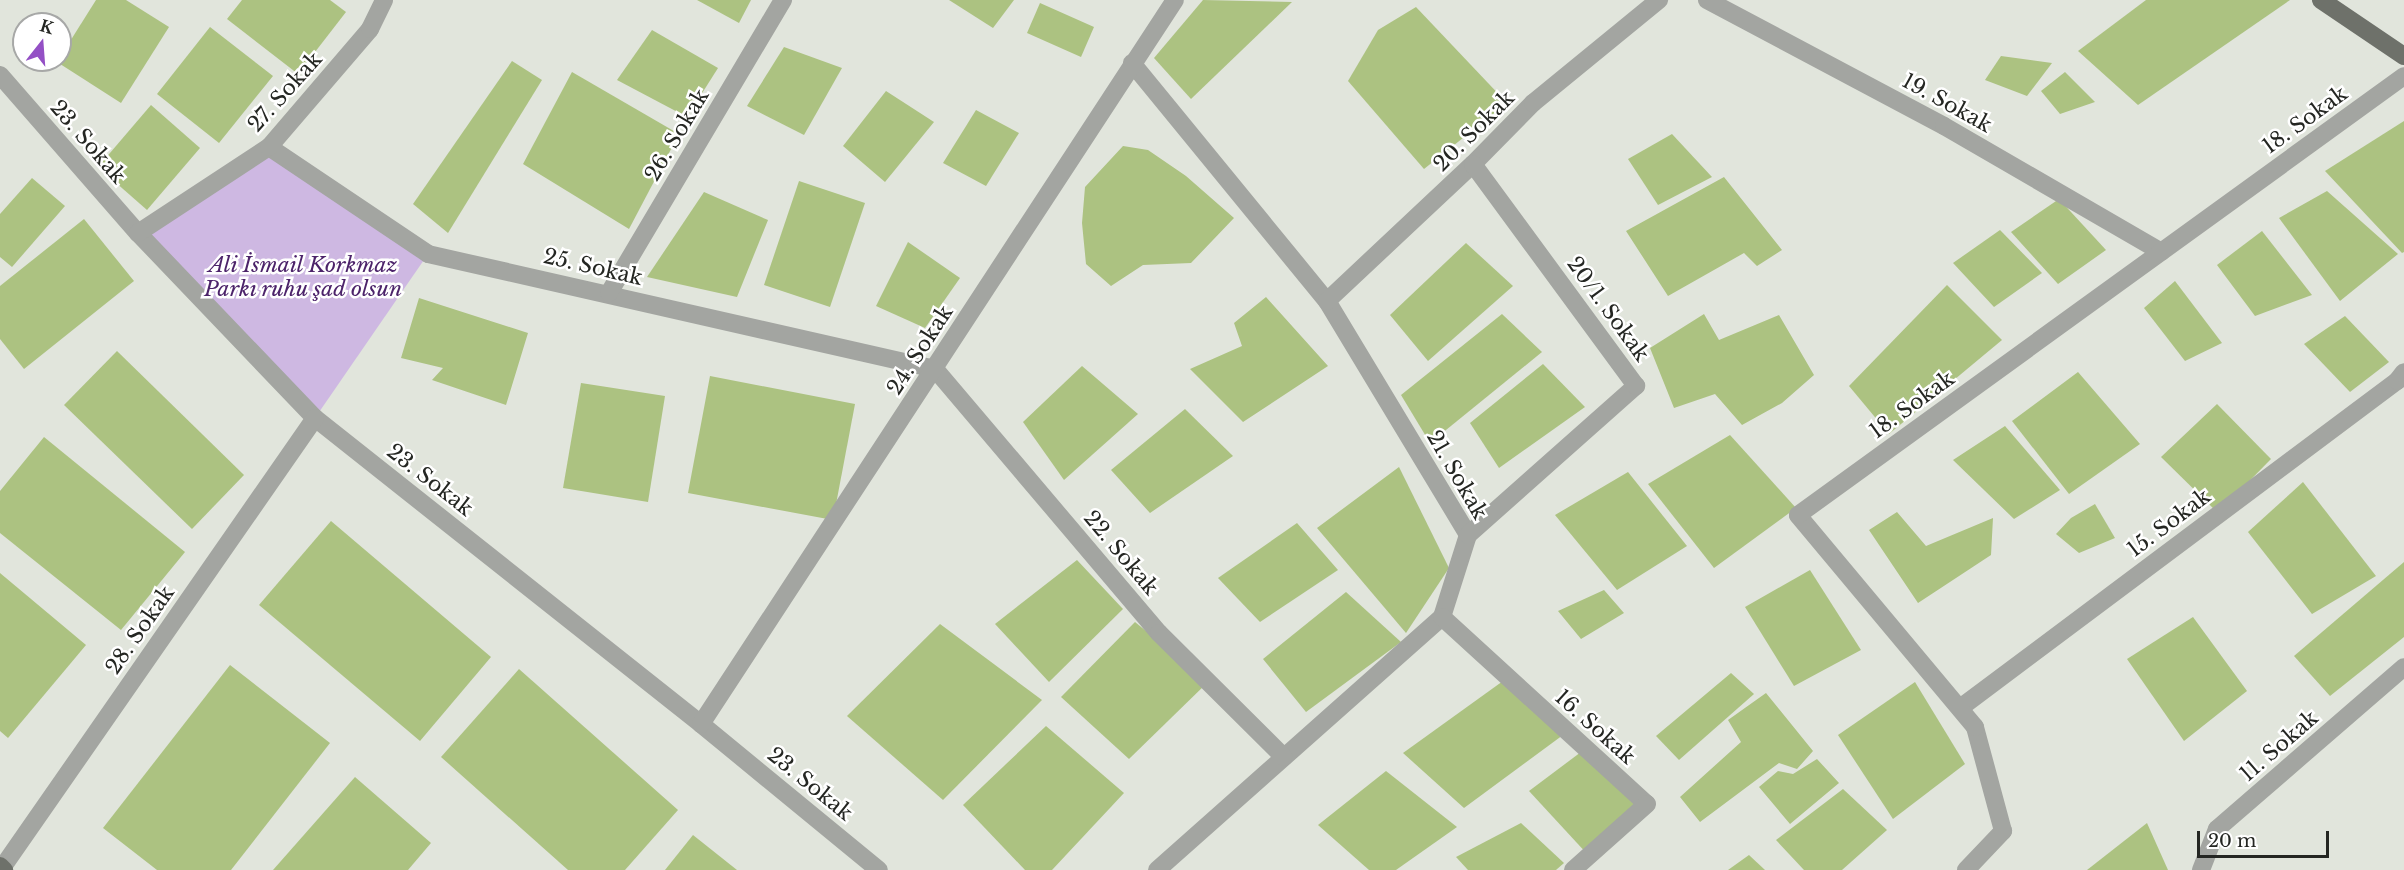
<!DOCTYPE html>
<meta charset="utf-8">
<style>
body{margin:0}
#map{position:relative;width:2404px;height:870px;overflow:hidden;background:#e1e5dc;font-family:"Libre Baskerville",serif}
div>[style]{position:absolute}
.green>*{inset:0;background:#ceb8e2}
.building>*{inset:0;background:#acc281}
.minor>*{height:18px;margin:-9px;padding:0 9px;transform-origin:9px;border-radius:9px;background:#a3a5a1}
.major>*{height:18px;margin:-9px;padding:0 9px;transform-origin:9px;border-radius:9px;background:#6e716a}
span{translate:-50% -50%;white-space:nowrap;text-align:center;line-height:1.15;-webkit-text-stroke:5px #fff;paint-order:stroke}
.street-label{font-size:21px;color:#242622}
.park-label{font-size:21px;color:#4c236a;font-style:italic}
.north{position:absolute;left:12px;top:12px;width:60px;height:60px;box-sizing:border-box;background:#fff;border:2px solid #a7a8a7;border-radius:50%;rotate:17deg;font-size:16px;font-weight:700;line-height:24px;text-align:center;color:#242622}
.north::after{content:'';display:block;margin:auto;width:21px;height:27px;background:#9450c5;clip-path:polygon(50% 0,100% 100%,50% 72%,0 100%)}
.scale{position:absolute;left:2197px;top:831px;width:132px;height:27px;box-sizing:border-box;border:3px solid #242622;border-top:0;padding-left:8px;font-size:18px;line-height:21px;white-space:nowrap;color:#242622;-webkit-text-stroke:4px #fff;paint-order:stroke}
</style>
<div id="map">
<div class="green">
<div style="clip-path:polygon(269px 147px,428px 254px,315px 418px,138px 233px)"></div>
</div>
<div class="building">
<div style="clip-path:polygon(96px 0,126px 0,169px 27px,121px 103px,57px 62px)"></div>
<div style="clip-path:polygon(242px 0,330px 0,346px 12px,298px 74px,227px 19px)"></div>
<div style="clip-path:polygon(697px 0,751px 0,739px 23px)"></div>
<div style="clip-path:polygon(949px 0,1014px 0,993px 28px)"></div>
<div style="clip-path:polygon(1203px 0,1292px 2px,1191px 99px,1154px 58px)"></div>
<div style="clip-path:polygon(2146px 0,2290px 0,2138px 105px,2078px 51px)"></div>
<div style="clip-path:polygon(1040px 3px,1094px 27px,1081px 57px,1027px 33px)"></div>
<div style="clip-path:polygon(1416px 7px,1507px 103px,1424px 169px,1348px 81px,1378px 30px)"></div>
<div style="clip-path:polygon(210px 27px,273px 76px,219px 143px,157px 94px)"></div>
<div style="clip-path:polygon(652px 30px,718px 68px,687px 117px,617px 80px)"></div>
<div style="clip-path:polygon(784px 47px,842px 68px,804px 135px,747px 106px)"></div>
<div style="clip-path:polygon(2001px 56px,2052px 63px,2027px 96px,1985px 80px)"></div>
<div style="clip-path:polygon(512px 61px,542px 80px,448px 233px,413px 204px)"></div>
<div style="clip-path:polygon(572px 72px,679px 134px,629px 229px,523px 164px)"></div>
<div style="clip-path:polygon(2065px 72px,2095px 102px,2060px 114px,2041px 91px)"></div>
<div style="clip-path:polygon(886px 91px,934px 122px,885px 182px,843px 146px)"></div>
<div style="clip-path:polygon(151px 105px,200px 148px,147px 210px,98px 167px)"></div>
<div style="clip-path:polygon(976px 110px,1019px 133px,986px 186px,943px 163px)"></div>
<div style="clip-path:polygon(2404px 121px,2404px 252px,2402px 253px,2325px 171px)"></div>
<div style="clip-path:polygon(1672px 134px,1712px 177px,1658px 205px,1628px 159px)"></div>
<div style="clip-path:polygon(1123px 146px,1148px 150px,1186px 176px,1234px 218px,1191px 263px,1143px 265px,1111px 286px,1086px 264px,1082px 223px,1085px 187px)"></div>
<div style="clip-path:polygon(1724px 177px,1782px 250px,1757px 266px,1744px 253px,1668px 296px,1626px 231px)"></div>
<div style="clip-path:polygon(32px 178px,65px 206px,12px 267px,0 257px,0 214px)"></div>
<div style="clip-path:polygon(799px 181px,865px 203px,830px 307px,764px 285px)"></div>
<div style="clip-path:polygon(2327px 191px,2398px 254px,2340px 301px,2279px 218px)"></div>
<div style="clip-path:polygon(704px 192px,768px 220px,737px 297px,647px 277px)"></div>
<div style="clip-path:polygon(2059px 199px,2106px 250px,2058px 284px,2011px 232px)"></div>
<div style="clip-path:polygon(84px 219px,134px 281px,24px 369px,0 339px,0 286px)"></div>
<div style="clip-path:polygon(2000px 230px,2042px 273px,1994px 307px,1953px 263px)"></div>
<div style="clip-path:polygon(2262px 231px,2312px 295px,2255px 316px,2217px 265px)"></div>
<div style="clip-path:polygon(908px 242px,960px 278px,925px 328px,876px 306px)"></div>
<div style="clip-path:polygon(1466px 243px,1513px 286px,1428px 361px,1390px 315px)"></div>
<div style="clip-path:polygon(2175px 281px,2222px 343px,2185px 361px,2144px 308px)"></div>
<div style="clip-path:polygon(1947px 285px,2002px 340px,1889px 434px,1849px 386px)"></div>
<div style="clip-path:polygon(1266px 297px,1328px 366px,1243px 422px,1190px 369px,1242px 346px,1234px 323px)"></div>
<div style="clip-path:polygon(419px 298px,528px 333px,506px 405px,432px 380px,443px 368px,401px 358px)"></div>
<div style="clip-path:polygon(1502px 314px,1542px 352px,1430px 443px,1401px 395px)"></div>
<div style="clip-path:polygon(1704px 314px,1719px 340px,1779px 315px,1814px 375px,1782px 403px,1742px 425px,1715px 394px,1674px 408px,1650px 348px)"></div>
<div style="clip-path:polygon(2345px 316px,2389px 362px,2350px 392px,2304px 344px)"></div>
<div style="clip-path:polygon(117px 351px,244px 475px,192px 529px,64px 405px)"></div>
<div style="clip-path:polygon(1543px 364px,1585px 407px,1499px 468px,1470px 423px)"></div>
<div style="clip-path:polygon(1082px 366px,1138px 414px,1064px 480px,1023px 422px)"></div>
<div style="clip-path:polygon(2078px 372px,2140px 444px,2069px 494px,2012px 421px)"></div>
<div style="clip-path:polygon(710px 376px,855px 404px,833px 520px,688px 493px)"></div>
<div style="clip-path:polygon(581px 383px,665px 396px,648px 502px,563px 488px)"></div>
<div style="clip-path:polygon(2217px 404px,2271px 459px,2218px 513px,2161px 457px)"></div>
<div style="clip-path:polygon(1185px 409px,1233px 456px,1150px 513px,1111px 470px)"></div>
<div style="clip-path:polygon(2005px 426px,2060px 490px,2014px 519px,1953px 460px)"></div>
<div style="clip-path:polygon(1730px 435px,1796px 508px,1714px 568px,1648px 484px)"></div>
<div style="clip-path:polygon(44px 437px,185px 552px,121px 630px,0 533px,0 491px)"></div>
<div style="clip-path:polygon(1399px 467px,1449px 568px,1406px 633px,1317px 528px)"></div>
<div style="clip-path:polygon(1628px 472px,1687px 546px,1617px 590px,1555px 515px)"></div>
<div style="clip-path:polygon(2303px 482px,2376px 576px,2312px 614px,2248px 532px)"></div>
<div style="clip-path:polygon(2095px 504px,2115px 538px,2079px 553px,2056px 534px,2071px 518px)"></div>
<div style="clip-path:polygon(1897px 512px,1926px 546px,1993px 518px,1991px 555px,1918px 603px,1869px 530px)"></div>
<div style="clip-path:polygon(331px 521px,491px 657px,420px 741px,259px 605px)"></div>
<div style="clip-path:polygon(1297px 523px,1338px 570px,1260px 622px,1218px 578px)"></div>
<div style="clip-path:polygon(1077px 560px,1123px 609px,1049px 682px,995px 624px)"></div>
<div style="clip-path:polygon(2404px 562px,2404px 637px,2330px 696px,2294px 656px)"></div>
<div style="clip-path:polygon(1810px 570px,1861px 650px,1794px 686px,1745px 607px)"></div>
<div style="clip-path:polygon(0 573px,86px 645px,8px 738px,0 731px)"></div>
<div style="clip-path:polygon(1604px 590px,1624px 613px,1581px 639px,1558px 611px)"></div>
<div style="clip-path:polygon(1346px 592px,1401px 642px,1306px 712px,1263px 659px)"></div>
<div style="clip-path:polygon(2193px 617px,2247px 691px,2184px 741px,2127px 659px)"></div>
<div style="clip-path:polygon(1135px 622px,1208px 682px,1129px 759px,1061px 697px)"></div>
<div style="clip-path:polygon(940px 624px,1042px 700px,943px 800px,847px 716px)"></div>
<div style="clip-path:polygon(230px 665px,330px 743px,231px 870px,157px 870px,103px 828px)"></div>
<div style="clip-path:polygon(519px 669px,678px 810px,625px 870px,568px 870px,441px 757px)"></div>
<div style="clip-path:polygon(1731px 673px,1754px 694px,1679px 760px,1656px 736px)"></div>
<div style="clip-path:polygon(1503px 681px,1563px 735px,1464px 808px,1403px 753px)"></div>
<div style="clip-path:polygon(1915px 682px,1965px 764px,1893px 819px,1838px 735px)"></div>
<div style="clip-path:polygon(1766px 693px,1813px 751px,1797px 769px,1779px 763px,1700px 822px,1680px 797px,1741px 742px,1728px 720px)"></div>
<div style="clip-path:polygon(1046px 726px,1124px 793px,1052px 870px,1025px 870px,963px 805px)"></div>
<div style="clip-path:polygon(1585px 749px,1647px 804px,1589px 856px,1529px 791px)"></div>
<div style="clip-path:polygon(1817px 759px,1839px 783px,1790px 824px,1759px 787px,1778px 771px,1793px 774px)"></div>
<div style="clip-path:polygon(1386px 771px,1457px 827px,1396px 870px,1369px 870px,1318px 825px)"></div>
<div style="clip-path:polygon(355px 777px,431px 843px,408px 870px,273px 870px)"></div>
<div style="clip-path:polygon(1843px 789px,1887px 830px,1842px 870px,1804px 870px,1776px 840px)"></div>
<div style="clip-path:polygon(1521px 823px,1564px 863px,1556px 870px,1468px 870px,1456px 857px)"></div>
<div style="clip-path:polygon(2147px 823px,2168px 870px,2087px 870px)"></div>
<div style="clip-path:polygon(693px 835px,737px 870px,665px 870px)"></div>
<div style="clip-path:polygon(1749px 855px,1765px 870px,1728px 870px)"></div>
</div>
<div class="minor">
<div style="left:1707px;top:0;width:268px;rotate:28deg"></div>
<div style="left:1944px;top:126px;width:251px;rotate:30.1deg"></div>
<div style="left:1132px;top:63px;width:308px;rotate:50.7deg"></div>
<div style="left:1327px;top:301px;width:273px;rotate:58.9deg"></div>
<div style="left:1468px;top:535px;width:86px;rotate:107.6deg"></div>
<div style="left:1442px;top:617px;width:381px;rotate:138.4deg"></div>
<div style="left:0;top:75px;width:210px;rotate:48.9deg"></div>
<div style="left:138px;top:233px;width:256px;rotate:46.3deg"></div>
<div style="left:315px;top:418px;width:493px;rotate:38.4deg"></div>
<div style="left:701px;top:724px;width:230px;rotate:39.4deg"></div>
<div style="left:269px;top:147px;width:192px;rotate:33.9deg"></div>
<div style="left:428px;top:254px;width:520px;rotate:12.78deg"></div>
<div style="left:935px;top:369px;width:346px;rotate:49.7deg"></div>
<div style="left:1159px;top:633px;width:176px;rotate:44.8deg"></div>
<div style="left:138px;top:233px;width:157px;rotate:-33.3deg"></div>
<div style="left:269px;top:147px;width:155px;rotate:-49.4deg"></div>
<div style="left:370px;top:29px;width:32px;rotate:-64deg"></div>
<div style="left:609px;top:293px;width:341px;rotate:-59.3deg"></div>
<div style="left:1327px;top:301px;width:200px;rotate:-43.2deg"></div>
<div style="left:1473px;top:164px;width:86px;rotate:-45.5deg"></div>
<div style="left:1533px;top:103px;width:163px;rotate:-39.3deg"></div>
<div style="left:1468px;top:535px;width:225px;rotate:-41.6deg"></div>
<div style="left:1636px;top:386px;width:275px;rotate:-126.3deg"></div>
<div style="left:1442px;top:617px;width:277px;rotate:42.4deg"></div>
<div style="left:1647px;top:804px;width:99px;rotate:138.3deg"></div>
<div style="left:1960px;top:708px;width:546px;rotate:-36.81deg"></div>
<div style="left:2397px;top:381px;width:11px;rotate:-52deg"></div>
<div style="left:701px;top:724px;width:865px;rotate:-56.79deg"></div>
<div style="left:2px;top:868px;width:548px;rotate:-55.18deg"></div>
<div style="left:1966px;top:870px;width:54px;rotate:-46.5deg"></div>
<div style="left:2003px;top:831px;width:108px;rotate:-105.1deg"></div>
<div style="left:1975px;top:727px;width:276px;rotate:-129.9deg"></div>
<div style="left:1798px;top:515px;width:748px;rotate:-35.92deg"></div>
<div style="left:2201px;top:870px;width:44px;rotate:-68.7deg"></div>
<div style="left:2217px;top:829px;width:247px;rotate:-40.9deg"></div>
</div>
<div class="major">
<div style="left:2321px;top:0;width:100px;rotate:34deg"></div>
<div style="left:0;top:866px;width:6px;rotate:45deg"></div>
</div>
<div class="street-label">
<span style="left:285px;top:92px;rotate:-48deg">27. Sokak</span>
<span style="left:1947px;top:103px;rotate:29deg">19. Sokak</span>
<span style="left:2305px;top:120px;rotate:-36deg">18. Sokak</span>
<span style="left:1474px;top:131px;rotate:-45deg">20. Sokak</span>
<span style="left:677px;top:135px;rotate:-59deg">26. Sokak</span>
<span style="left:88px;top:142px;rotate:49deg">23. Sokak</span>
<span style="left:593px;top:267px;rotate:13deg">25. Sokak</span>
<span style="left:1608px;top:309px;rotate:54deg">20/1. Sokak</span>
<span style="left:920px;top:350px;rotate:-57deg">24. Sokak</span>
<span style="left:1912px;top:405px;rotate:-36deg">18. Sokak</span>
<span style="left:1457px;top:475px;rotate:60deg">21. Sokak</span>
<span style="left:430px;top:480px;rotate:38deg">23. Sokak</span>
<span style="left:2169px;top:523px;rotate:-37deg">15. Sokak</span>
<span style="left:1121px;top:553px;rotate:50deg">22. Sokak</span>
<span style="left:140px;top:630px;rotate:-55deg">28. Sokak</span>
<span style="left:1595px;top:727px;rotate:42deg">16. Sokak</span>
<span style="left:2279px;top:746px;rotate:-41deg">11. Sokak</span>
<span style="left:810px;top:784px;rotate:39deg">23. Sokak</span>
</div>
<div class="park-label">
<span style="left:303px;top:277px">Ali İsmail Korkmaz<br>Parkı ruhu şad olsun</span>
</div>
<div class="north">K</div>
<div class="scale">20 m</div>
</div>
